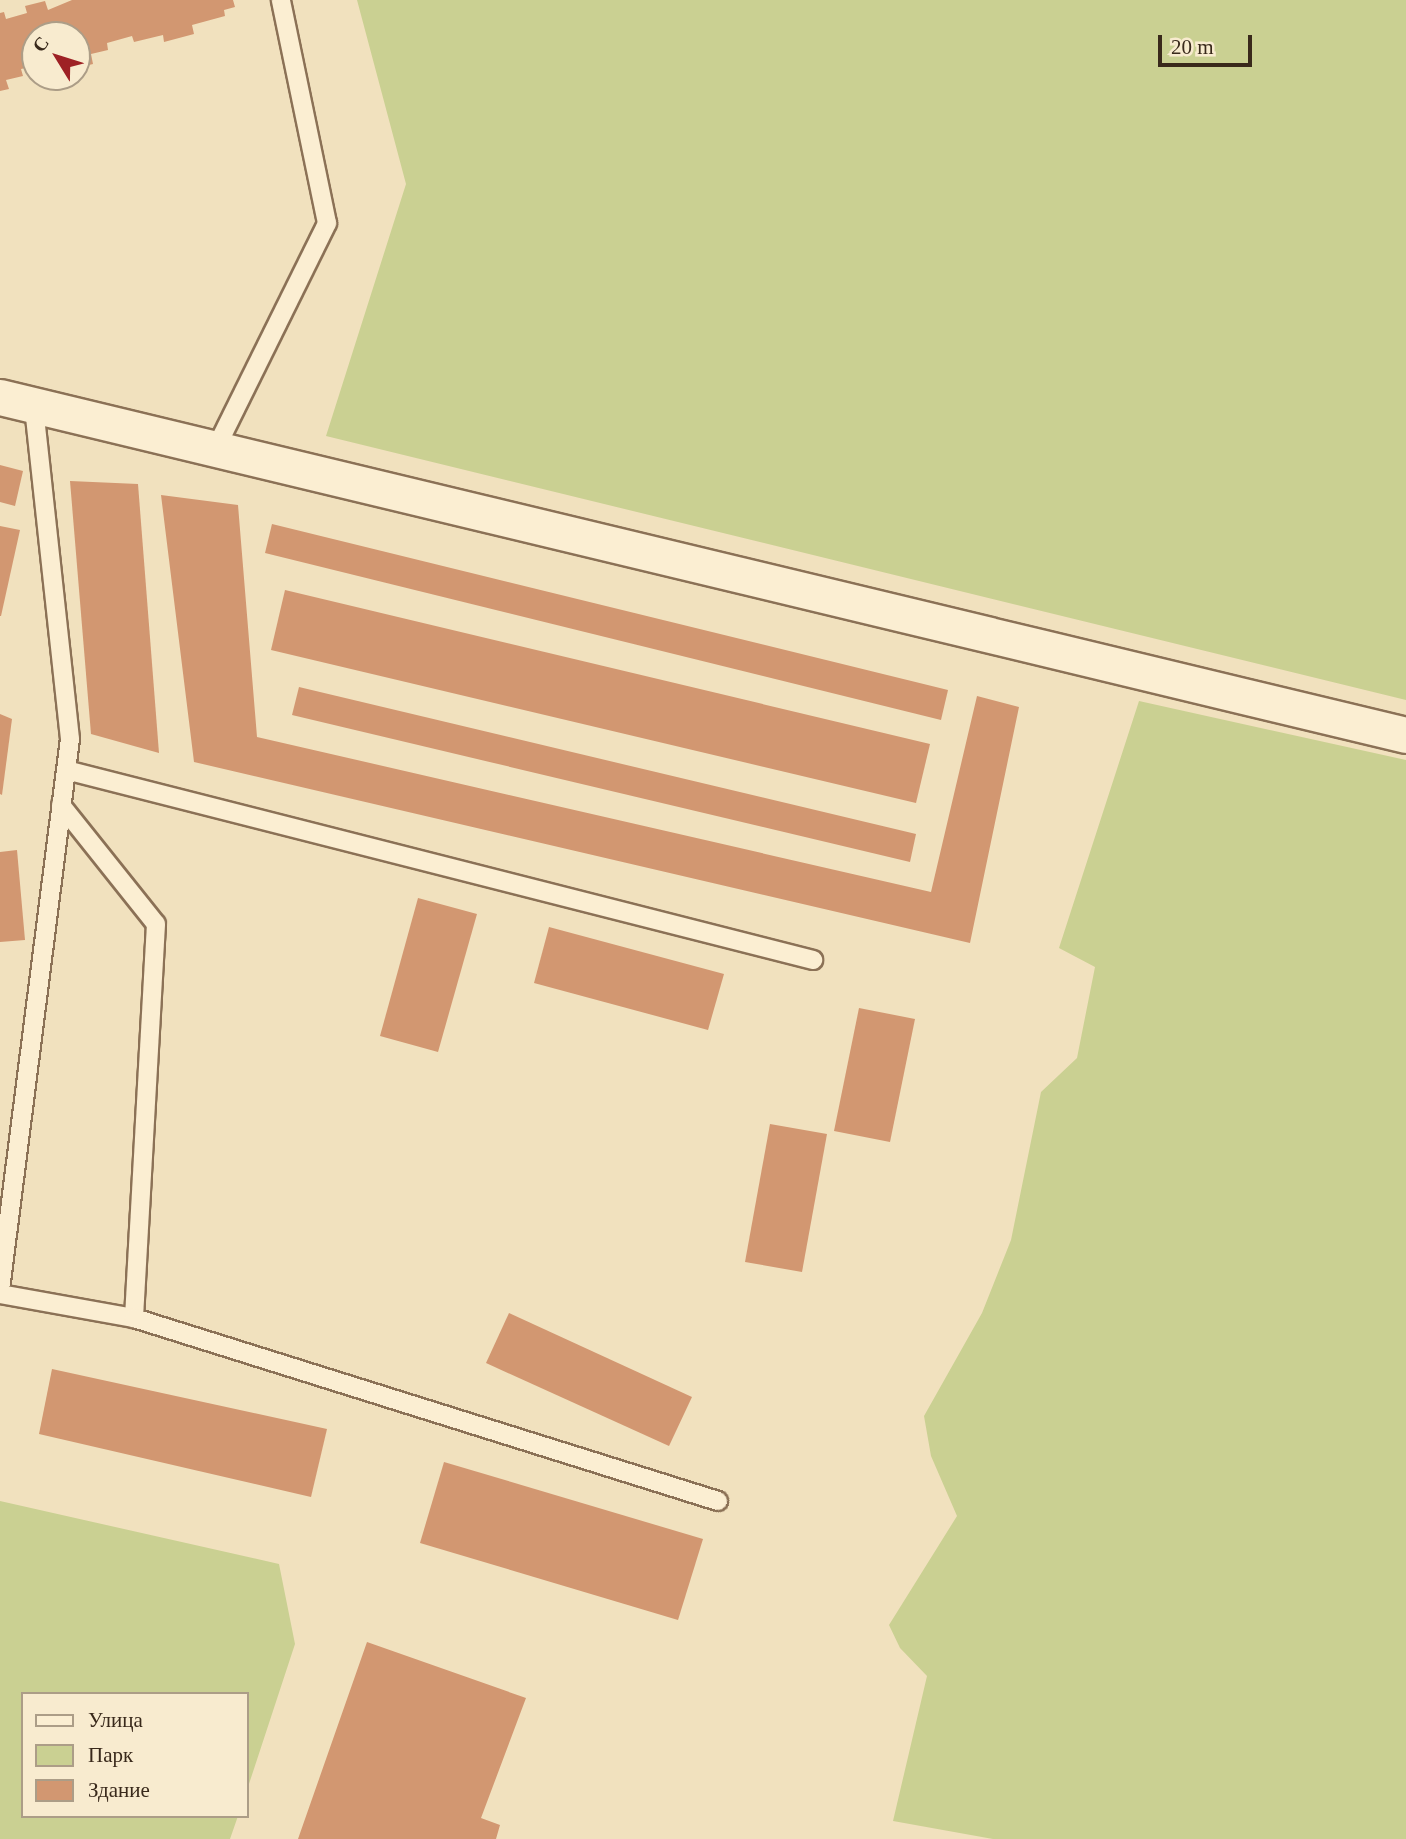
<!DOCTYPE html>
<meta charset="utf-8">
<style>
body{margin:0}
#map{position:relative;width:1406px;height:1839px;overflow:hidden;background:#f1e1be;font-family:Georgia,serif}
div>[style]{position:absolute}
.green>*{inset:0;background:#cad092}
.building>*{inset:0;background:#d29771}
.roads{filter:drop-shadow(2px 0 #8b7156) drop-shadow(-2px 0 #8b7156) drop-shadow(0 2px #8b7156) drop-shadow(0 -2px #8b7156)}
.service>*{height:18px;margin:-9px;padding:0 9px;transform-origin:9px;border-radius:9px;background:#fbeed2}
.minor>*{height:35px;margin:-17.5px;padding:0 17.5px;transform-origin:17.5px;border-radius:17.5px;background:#fbeed2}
span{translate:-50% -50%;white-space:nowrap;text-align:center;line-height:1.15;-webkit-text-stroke:7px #f8ebcf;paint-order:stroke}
.legend{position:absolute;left:21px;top:1692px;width:228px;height:126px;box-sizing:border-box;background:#f8ebcf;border:2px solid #ac9d87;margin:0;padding:9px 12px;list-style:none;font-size:21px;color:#39291b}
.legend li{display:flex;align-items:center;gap:14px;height:35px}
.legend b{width:35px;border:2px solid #ac9d87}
.north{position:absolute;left:21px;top:21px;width:70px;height:70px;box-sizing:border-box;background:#f8ebcf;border:2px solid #ac9d87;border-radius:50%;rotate:308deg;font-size:19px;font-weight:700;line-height:28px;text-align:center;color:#39291b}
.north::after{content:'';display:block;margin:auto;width:24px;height:32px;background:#9e2125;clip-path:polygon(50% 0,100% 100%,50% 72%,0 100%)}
.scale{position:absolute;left:1158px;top:35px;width:94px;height:32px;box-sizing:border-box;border:4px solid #39291b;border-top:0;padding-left:9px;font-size:21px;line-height:24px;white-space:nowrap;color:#39291b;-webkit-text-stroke:5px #f8ebcf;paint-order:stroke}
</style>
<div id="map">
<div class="green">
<div style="clip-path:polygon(357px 0,1406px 0,1406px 700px,326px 436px,406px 184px)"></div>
<div style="clip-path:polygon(1139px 701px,1406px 760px,1406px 1839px,993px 1839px,893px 1821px,927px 1676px,900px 1648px,889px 1625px,957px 1516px,931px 1456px,924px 1416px,982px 1313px,1011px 1240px,1041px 1092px,1077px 1058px,1095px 967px,1059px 948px)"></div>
<div style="clip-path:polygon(0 1501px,279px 1564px,295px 1644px,247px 1790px,247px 1694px,23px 1694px,23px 1816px,238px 1816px,230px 1839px,0 1839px)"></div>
</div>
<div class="building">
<div style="clip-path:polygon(72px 0,233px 0,235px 7px,224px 10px,225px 16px,192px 25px,194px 34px,164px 42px,163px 35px,134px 42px,132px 36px,107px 43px,108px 50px,91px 54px,93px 64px,77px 68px,77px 35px,35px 35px,35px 66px,21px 69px,23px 76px,6px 80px,9px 89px,0 91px,0 13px,4px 12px,6px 19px,27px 13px,25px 6px,45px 1px,48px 10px)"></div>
<div style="clip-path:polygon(0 465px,23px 471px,15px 506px,0 502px)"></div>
<div style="clip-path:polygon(70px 481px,138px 484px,159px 753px,91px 734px)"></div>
<div style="clip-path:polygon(161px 495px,238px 505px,257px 737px,931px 892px,977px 696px,1019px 707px,970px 943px,194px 762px)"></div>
<div style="clip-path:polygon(272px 524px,948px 690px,941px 720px,265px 553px)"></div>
<div style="clip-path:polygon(0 526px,20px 530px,1px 616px,0 616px)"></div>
<div style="clip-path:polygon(285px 590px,930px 744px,916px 803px,271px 650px)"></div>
<div style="clip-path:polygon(299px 687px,916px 834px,910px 862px,292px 715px)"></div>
<div style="clip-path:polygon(0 714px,12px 719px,2px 795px,0 794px)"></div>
<div style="clip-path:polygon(17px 850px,25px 940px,0 942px,0 852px)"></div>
<div style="clip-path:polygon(418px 898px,477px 914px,438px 1052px,380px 1036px)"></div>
<div style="clip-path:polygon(549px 927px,724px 974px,708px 1030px,534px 983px)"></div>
<div style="clip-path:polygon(859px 1008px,915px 1019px,890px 1142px,834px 1131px)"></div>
<div style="clip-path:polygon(770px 1124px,827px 1134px,802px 1272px,745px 1262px)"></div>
<div style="clip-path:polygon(509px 1313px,692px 1397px,669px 1446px,486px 1363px)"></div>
<div style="clip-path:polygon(52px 1369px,327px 1429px,311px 1497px,39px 1434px)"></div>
<div style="clip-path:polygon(444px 1462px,703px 1539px,678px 1620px,420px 1543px)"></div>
<div style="clip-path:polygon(367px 1642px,526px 1698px,481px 1818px,500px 1825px,496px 1839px,298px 1839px)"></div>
</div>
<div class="roads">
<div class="service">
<div style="left:215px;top:450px;width:253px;rotate:-63.7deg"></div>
<div style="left:327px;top:223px;width:228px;rotate:-101.7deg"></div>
<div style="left:66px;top:770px;width:771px;rotate:14.27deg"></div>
<div style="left:61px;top:805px;width:152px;rotate:51.4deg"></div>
<div style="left:156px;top:924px;width:395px;rotate:93.2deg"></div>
<div style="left:0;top:1289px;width:554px;rotate:-82.75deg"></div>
<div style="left:70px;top:739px;width:336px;rotate:-96.2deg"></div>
<div style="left:0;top:1294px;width:136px;rotate:10.2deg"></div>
<div style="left:134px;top:1318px;width:612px;rotate:17.4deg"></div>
</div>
<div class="minor">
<div style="left:0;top:397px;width:1446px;rotate:13.52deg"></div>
</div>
</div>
<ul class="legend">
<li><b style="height:9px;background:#fbeed2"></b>Улица</li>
<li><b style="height:19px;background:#cad092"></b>Парк</li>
<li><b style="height:19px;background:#d29771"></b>Здание</li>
</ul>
<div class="north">С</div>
<div class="scale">20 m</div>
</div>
